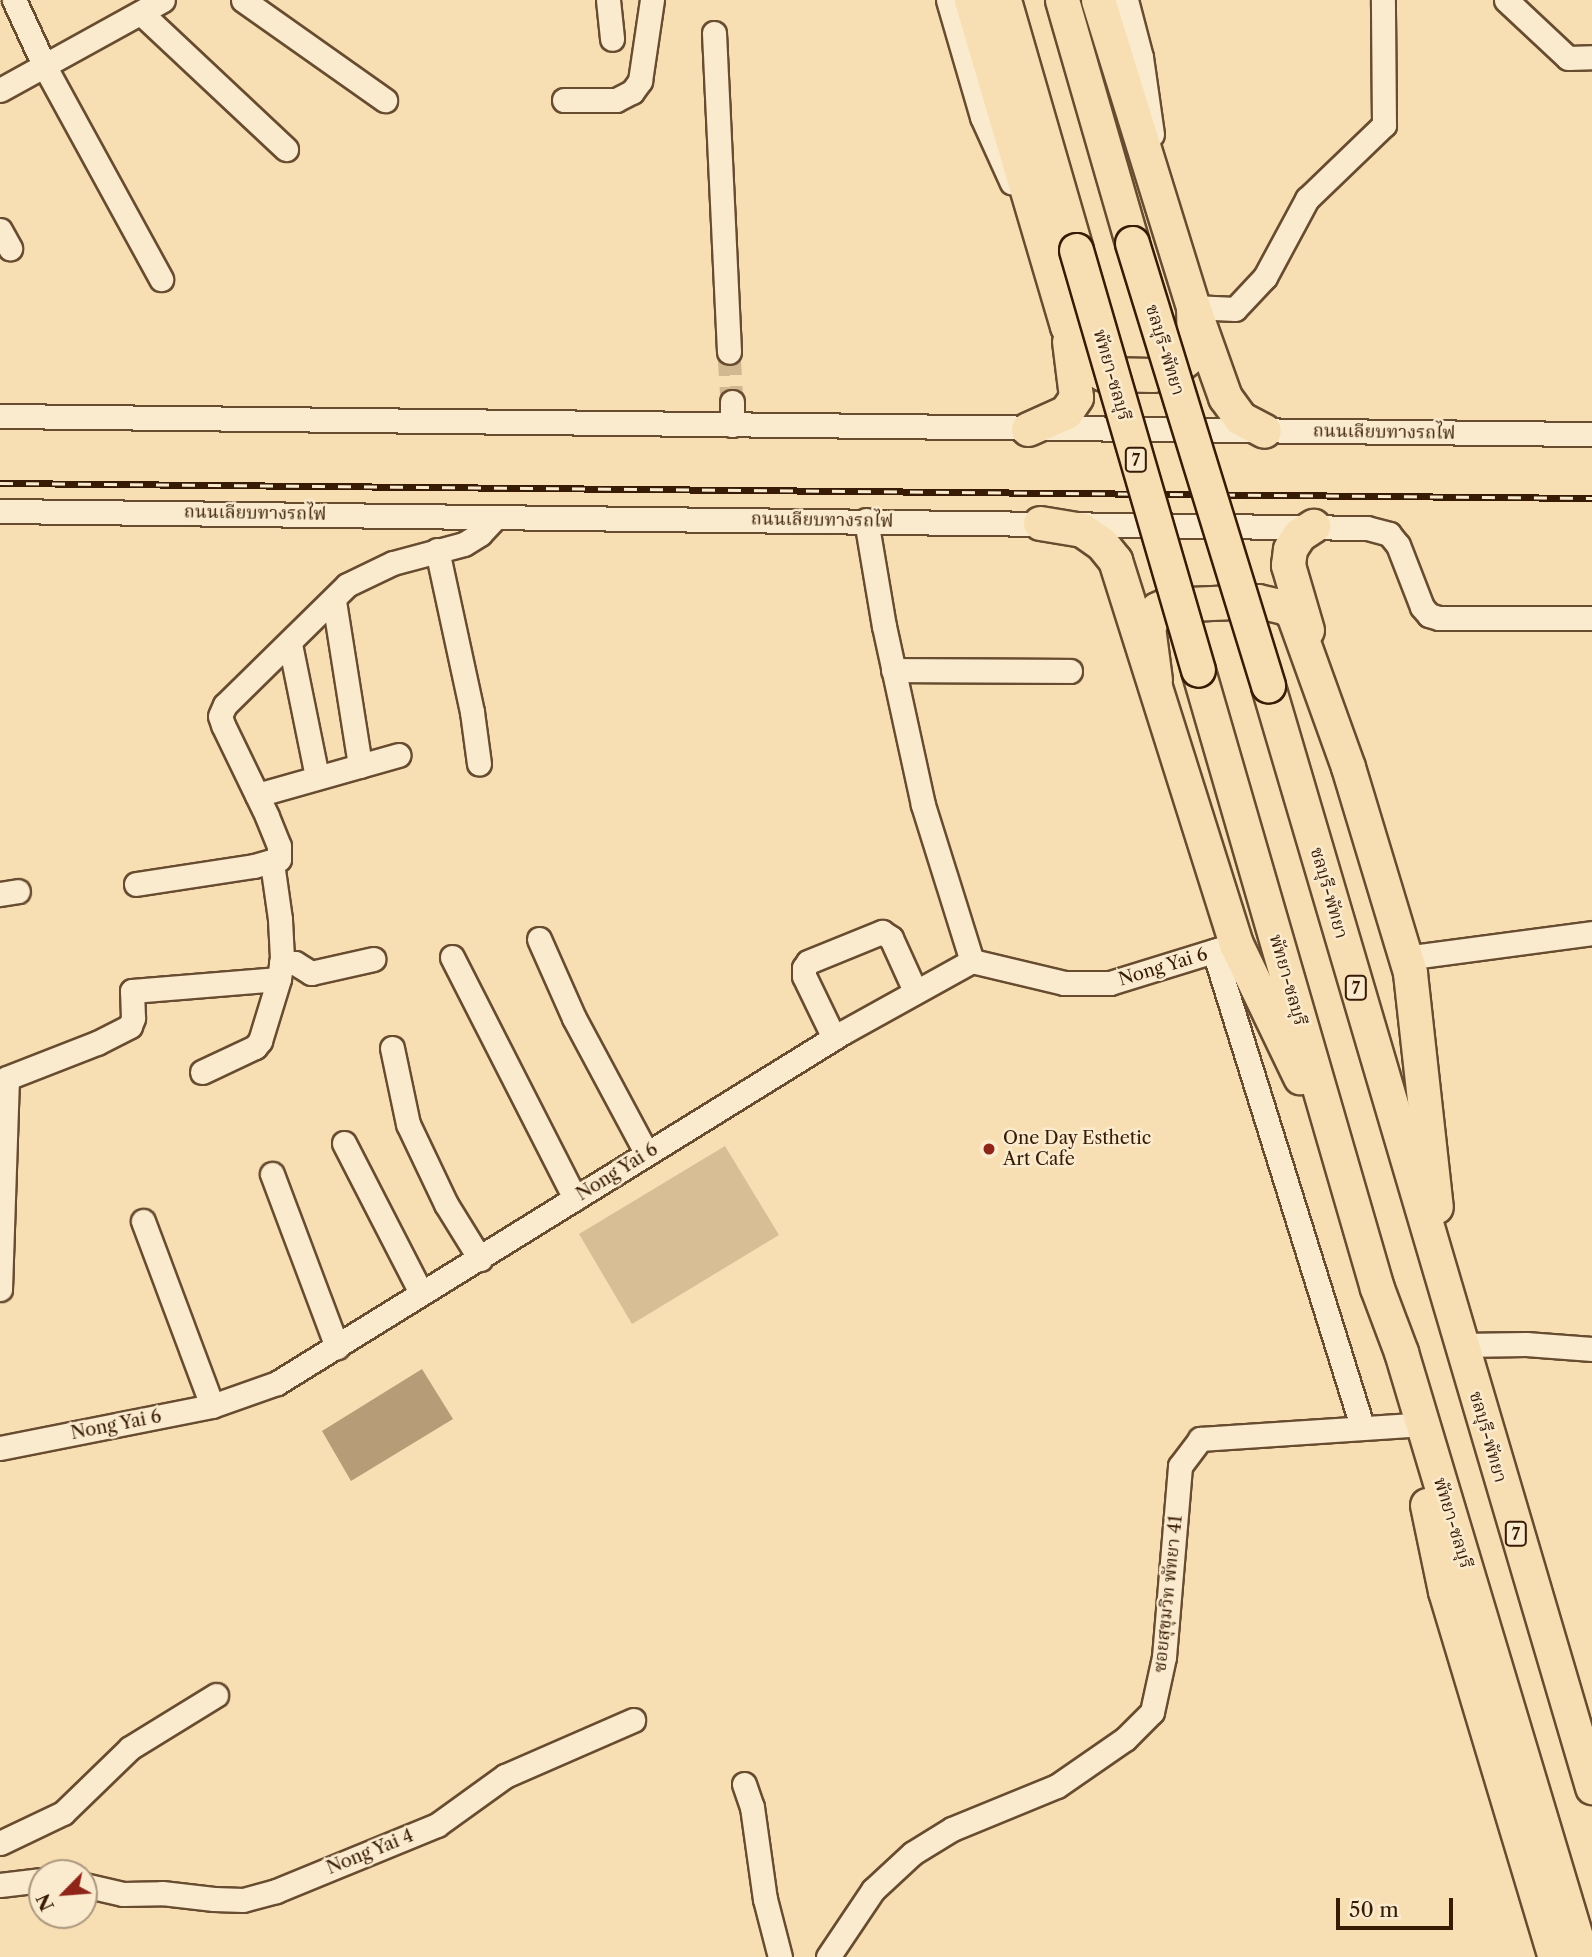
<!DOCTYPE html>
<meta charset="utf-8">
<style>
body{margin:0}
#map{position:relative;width:1592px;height:1957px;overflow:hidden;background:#f8dfb3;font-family:"Libre Caslon Text","Noto Serif Thai",serif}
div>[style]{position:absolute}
.green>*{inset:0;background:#d7be95}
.water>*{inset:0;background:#b79c78}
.minor-tunnel>*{height:23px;margin-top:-11.5px;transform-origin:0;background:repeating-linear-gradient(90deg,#d2b890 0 23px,transparent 0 34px)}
.roads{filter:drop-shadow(2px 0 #684c30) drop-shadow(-2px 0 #684c30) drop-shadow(0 2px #684c30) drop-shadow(0 -2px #684c30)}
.minor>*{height:23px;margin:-11.5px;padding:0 11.5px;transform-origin:11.5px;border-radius:11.5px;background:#faeace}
.highway>*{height:33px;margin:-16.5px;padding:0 16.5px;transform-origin:16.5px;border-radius:16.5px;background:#f8dfb3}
.rail>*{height:7px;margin-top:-3.5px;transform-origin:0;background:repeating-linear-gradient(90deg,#faeace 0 13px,#381b05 0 26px);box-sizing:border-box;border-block:2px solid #381b05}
.bridges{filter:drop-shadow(2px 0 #381b05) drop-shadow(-2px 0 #381b05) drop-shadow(0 2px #381b05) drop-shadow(0 -2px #381b05)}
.highway-bridge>*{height:33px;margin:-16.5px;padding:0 16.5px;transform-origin:16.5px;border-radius:16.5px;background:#f8dfb3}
.dots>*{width:19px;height:19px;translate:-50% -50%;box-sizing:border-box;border:4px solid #faeace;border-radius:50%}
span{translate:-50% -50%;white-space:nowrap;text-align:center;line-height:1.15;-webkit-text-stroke:5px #faeace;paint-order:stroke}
.shield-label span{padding:2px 5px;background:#faeace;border:2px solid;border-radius:5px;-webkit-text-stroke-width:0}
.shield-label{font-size:16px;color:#381b05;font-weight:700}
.street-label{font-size:18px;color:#381b05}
.poi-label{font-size:18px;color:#381b05}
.left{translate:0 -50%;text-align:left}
.north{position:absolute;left:28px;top:1859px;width:70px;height:70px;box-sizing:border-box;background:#faeace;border:2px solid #ac977e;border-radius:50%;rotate:245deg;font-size:19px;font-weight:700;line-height:28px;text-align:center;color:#381b05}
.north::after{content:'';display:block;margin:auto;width:24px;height:32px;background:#8f2418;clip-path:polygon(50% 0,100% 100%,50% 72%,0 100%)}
.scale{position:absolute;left:1336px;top:1898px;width:117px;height:32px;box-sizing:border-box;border:4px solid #381b05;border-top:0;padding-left:9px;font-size:21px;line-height:24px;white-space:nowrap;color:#381b05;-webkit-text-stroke:5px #faeace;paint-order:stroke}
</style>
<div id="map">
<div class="green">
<div style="clip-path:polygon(725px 1146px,779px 1235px,632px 1324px,579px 1234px)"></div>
</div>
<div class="water">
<div style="clip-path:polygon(422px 1369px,453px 1419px,351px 1481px,322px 1431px)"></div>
</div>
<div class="minor-tunnel">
<div style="left:729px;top:352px;width:50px;rotate:86.6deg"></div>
</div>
<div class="roads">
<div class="minor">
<div style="left:14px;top:0;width:74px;rotate:65.2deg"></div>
<div style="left:45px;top:67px;width:242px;rotate:61.3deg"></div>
<div style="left:243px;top:0;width:174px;rotate:35.2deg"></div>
<div style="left:608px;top:0;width:39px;rotate:84deg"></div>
<div style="left:948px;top:0;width:122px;rotate:73.8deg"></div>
<div style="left:982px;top:117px;width:72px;rotate:65.6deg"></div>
<div style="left:1126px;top:0;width:59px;rotate:75.3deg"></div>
<div style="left:1141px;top:57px;width:78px;rotate:81.9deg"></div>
<div style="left:1506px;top:0;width:85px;rotate:43.1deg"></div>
<div style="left:1568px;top:58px;width:24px;rotate:-2deg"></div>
<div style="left:141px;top:13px;width:199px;rotate:43.2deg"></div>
<div style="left:714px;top:33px;width:319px;rotate:87.3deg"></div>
<div style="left:0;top:90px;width:186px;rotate:-28.9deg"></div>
<div style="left:564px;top:100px;width:52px"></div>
<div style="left:616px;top:100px;width:18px;rotate:-27deg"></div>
<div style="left:632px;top:92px;width:14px;rotate:-54deg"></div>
<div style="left:640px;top:81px;width:82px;rotate:-81.6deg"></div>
<div style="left:0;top:230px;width:21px;rotate:61deg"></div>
<div style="left:1193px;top:307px;width:42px;rotate:2.7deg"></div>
<div style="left:1235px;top:309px;width:44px;rotate:-46.8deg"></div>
<div style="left:1265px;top:277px;width:89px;rotate:-61.7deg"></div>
<div style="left:1307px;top:199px;width:107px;rotate:-43.9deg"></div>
<div style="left:1384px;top:125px;width:125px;rotate:-90.5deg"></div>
<div style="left:732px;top:402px;width:23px;rotate:90deg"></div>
<div style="left:0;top:416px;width:1592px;rotate:0.65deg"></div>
<div style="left:0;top:511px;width:1367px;rotate:0.71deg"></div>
<div style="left:1367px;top:528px;width:23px;rotate:15deg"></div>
<div style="left:1389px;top:534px;width:14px;rotate:51deg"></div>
<div style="left:1398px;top:545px;width:66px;rotate:68.8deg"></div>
<div style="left:1422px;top:607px;width:11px;rotate:49deg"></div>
<div style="left:1429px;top:615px;width:10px;rotate:17deg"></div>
<div style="left:1439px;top:618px;width:153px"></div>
<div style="left:866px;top:520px;width:108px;rotate:80.4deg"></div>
<div style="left:884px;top:626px;width:183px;rotate:77.7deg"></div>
<div style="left:923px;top:805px;width:164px;rotate:72.6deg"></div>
<div style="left:437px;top:550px;width:166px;rotate:77.8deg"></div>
<div style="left:472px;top:712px;width:52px;rotate:82.3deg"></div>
<div style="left:334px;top:601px;width:167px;rotate:81deg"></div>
<div style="left:290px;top:644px;width:136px;rotate:78.5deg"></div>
<div style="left:893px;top:670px;width:177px;rotate:0.3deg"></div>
<div style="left:257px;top:795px;width:147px;rotate:-15.8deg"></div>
<div style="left:136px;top:884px;width:119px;rotate:-8.7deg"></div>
<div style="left:254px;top:866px;width:26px;rotate:-16deg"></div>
<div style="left:279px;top:859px;width:13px;rotate:-90deg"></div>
<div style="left:279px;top:846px;width:32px;rotate:-112deg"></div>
<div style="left:267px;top:816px;width:101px;rotate:-115.8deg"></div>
<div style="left:223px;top:725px;width:9px;rotate:-108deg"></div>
<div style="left:220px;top:716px;width:12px;rotate:-66deg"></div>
<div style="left:225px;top:705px;width:171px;rotate:-44.5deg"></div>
<div style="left:347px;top:585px;width:51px;rotate:-25.6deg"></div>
<div style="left:393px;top:563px;width:73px;rotate:-15deg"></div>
<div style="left:464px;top:544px;width:19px;rotate:-32deg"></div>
<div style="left:480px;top:534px;width:23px;rotate:-47deg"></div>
<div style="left:0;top:894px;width:18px;rotate:-9deg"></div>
<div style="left:539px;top:939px;width:86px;rotate:66.1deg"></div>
<div style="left:574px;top:1018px;width:154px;rotate:61.8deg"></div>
<div style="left:1214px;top:951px;width:498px;rotate:72.7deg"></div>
<div style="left:452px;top:957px;width:271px;rotate:63deg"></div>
<div style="left:1405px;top:958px;width:189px;rotate:-7.6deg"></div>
<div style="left:281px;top:963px;width:14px"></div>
<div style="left:295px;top:963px;width:19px;rotate:32deg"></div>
<div style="left:311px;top:973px;width:64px;rotate:-12.7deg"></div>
<div style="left:834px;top:1038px;width:69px;rotate:-115.8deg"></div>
<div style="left:804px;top:976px;width:8px;rotate:-90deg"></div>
<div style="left:804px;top:968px;width:7px;rotate:-56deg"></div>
<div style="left:808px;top:962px;width:80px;rotate:-22.1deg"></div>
<div style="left:882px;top:932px;width:11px;rotate:34deg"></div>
<div style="left:891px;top:938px;width:58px;rotate:65.6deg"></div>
<div style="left:392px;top:1048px;width:78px;rotate:78.1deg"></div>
<div style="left:408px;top:1124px;width:89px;rotate:64.6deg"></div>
<div style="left:446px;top:1204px;width:65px;rotate:58.3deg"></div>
<div style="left:202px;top:1072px;width:59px;rotate:-25.3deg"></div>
<div style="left:255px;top:1047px;width:8px;rotate:-50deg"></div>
<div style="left:260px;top:1041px;width:65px;rotate:-73deg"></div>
<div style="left:344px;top:1143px;width:169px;rotate:62.8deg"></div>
<div style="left:272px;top:1174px;width:185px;rotate:69.4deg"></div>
<div style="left:143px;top:1221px;width:197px;rotate:69.5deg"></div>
<div style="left:0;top:1289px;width:211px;rotate:-88.1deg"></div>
<div style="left:7px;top:1078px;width:97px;rotate:-21.3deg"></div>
<div style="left:97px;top:1043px;width:37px;rotate:-27deg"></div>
<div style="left:130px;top:1026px;width:9px;rotate:-69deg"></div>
<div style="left:133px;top:1018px;width:27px;rotate:-92deg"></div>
<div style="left:132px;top:991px;width:147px;rotate:-4.7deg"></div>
<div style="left:279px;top:979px;width:21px;rotate:-82deg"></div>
<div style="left:282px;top:958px;width:39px;rotate:-93deg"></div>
<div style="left:280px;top:919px;width:57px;rotate:-98.1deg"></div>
<div style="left:1461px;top:1345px;width:65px;rotate:-0.9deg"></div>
<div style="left:1526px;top:1344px;width:66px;rotate:4.3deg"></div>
<div style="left:0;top:1448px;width:216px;rotate:-11.2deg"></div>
<div style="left:212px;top:1406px;width:69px;rotate:-19.5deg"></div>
<div style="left:277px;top:1383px;width:665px;rotate:-31.78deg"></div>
<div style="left:842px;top:1033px;width:149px;rotate:-29deg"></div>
<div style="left:972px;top:961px;width:95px;rotate:13.4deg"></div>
<div style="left:1064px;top:983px;width:46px"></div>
<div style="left:1110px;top:983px;width:132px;rotate:-17.2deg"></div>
<div style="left:744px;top:1784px;width:24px;rotate:71deg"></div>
<div style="left:752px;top:1807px;width:93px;rotate:82deg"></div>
<div style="left:765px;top:1899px;width:60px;rotate:75.5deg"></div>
<div style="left:0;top:1843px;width:70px;rotate:-25.5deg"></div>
<div style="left:63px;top:1813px;width:93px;rotate:-44.1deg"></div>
<div style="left:130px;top:1748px;width:101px;rotate:-31.6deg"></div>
<div style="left:0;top:1885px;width:42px;rotate:-6.8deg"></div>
<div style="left:84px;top:1885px;width:40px;rotate:13deg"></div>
<div style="left:123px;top:1894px;width:39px;rotate:-1deg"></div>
<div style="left:162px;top:1893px;width:52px;rotate:6.6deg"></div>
<div style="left:214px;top:1899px;width:29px;rotate:2deg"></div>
<div style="left:243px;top:1900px;width:34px;rotate:-15deg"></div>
<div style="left:276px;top:1891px;width:174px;rotate:-22.3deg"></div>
<div style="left:437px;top:1825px;width:84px;rotate:-35.8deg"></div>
<div style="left:505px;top:1776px;width:140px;rotate:-23.6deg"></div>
<div style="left:828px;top:1957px;width:81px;rotate:-56.1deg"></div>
<div style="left:873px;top:1890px;width:54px;rotate:-42.8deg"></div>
<div style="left:913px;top:1853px;width:46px;rotate:-31.6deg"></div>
<div style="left:952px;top:1829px;width:113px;rotate:-22.3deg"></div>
<div style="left:1057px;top:1786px;width:83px;rotate:-34.7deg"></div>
<div style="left:1125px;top:1739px;width:38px;rotate:-45deg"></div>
<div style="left:1152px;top:1712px;width:56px;rotate:-77.7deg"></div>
<div style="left:1164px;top:1657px;width:192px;rotate:-85.2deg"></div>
<div style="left:1180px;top:1466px;width:34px;rotate:-53deg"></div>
<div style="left:1200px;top:1439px;width:209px;rotate:-3.8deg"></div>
</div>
<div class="highway">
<div style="left:971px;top:0;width:340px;rotate:73.6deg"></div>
<div style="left:1067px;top:326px;width:42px;rotate:64.7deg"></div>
<div style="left:1085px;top:364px;width:21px;rotate:29deg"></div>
<div style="left:1103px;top:374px;width:50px;rotate:1.1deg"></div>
<div style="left:1153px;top:375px;width:22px;rotate:-16deg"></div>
<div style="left:1174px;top:369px;width:26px;rotate:-39deg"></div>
<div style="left:1194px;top:353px;width:46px;rotate:-91.2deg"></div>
<div style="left:1004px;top:0;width:260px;rotate:73.9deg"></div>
<div style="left:1062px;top:0;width:253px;rotate:73.9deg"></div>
<div style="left:1098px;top:0;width:321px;rotate:72.8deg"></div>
<div style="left:1193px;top:307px;width:96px;rotate:70.4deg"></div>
<div style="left:1225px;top:397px;width:26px;rotate:54deg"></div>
<div style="left:1240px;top:418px;width:27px;rotate:28deg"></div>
<div style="left:1028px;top:429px;width:42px;rotate:-24.1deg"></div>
<div style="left:1066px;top:412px;width:18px;rotate:-56deg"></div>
<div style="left:1076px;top:397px;width:56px;rotate:-97.1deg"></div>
<div style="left:1040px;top:523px;width:43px;rotate:9.5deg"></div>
<div style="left:1082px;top:530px;width:24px;rotate:35deg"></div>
<div style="left:1102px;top:544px;width:21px;rotate:51deg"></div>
<div style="left:1115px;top:560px;width:403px;rotate:72.5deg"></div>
<div style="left:1236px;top:944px;width:148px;rotate:64.3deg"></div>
<div style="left:1307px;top:630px;width:68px;rotate:-106.3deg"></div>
<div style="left:1288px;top:565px;width:16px;rotate:-83deg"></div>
<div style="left:1290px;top:549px;width:17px;rotate:-57deg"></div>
<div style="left:1299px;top:535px;width:17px;rotate:-33deg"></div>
<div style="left:1198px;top:670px;width:643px;rotate:73.85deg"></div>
<div style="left:1377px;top:1288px;width:68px;rotate:69.4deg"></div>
<div style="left:1401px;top:1352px;width:631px;rotate:73.34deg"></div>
<div style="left:1155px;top:680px;width:53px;rotate:-97.5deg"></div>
<div style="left:1148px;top:627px;width:20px;rotate:-63deg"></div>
<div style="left:1157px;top:609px;width:10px;rotate:-24deg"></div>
<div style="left:1166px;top:605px;width:92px;rotate:-2.5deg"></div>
<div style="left:1258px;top:601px;width:28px;rotate:13deg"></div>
<div style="left:1285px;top:607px;width:11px;rotate:41deg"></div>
<div style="left:1293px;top:614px;width:163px;rotate:70.2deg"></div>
<div style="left:1348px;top:767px;width:215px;rotate:73.2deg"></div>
<div style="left:1410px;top:973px;width:235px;rotate:83.7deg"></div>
<div style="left:1268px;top:686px;width:1148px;rotate:73.6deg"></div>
<div style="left:1427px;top:1505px;width:88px;rotate:78.2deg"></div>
<div style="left:1445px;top:1591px;width:382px;rotate:73.3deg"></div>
</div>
</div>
<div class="rail">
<div style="left:0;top:483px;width:1592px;rotate:0.54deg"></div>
</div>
<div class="bridges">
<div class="highway-bridge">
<div style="left:1132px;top:243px;width:463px;rotate:72.9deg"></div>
<div style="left:1076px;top:250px;width:437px;rotate:73.8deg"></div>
</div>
</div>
<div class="dots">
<div style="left:989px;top:1149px;background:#8f2418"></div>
</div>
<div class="shield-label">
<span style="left:1136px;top:460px">7</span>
<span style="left:1356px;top:988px">7</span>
<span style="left:1516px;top:1534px">7</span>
</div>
<div class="street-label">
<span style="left:1165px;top:350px;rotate:73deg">ชลบุรี-พัทยา</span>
<span style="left:1112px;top:375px;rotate:74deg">พัทยา-ชลบุรี</span>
<span style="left:1384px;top:432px;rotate:1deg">ถนนเลียบทางรถไฟ</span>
<span style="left:255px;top:513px;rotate:1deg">ถนนเลียบทางรถไฟ</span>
<span style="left:822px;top:520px;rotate:1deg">ถนนเลียบทางรถไฟ</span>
<span style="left:1329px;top:893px;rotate:74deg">ชลบุรี-พัทยา</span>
<span style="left:1163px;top:967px;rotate:-17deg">Nong Yai 6</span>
<span style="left:1288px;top:980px;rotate:74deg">พัทยา-ชลบุรี</span>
<span style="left:617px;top:1172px;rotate:-32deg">Nong Yai 6</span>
<span style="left:116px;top:1425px;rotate:-11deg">Nong Yai 6</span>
<span style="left:1488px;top:1437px;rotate:74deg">ชลบุรี-พัทยา</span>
<span style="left:1453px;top:1523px;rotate:73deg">พัทยา-ชลบุรี</span>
<span style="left:1168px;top:1594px;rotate:-84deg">ซอยสุขุมวิท พัทยา 41</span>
<span style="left:370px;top:1852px;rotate:-22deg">Nong Yai 4</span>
</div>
<div class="poi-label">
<span class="left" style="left:1003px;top:1149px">One Day Esthetic<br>Art Cafe</span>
</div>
<div class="north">N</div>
<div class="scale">50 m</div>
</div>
